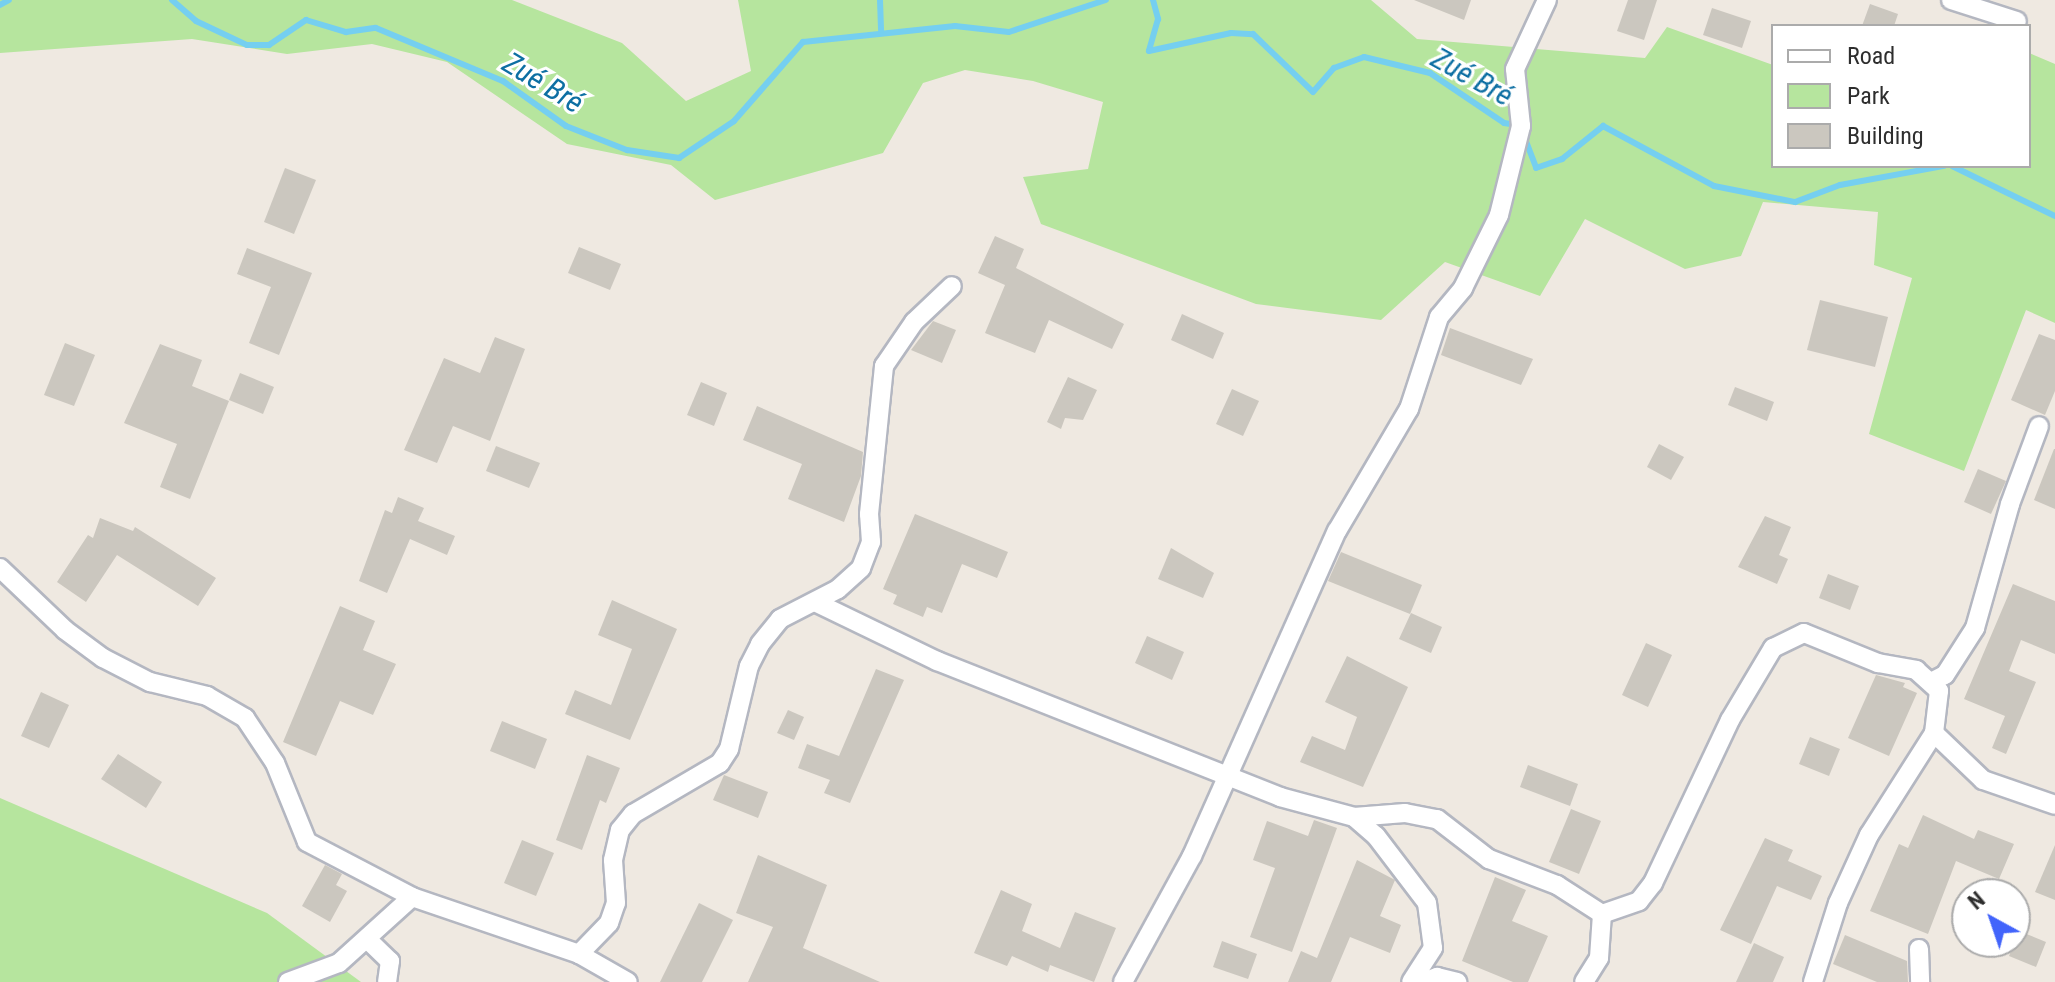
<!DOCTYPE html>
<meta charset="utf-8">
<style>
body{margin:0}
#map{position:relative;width:2055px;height:982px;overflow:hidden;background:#efe9e1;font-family:"Roboto Condensed",sans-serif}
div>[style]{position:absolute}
.green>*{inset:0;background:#b6e59e}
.stream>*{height:6px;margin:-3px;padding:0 3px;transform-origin:3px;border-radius:3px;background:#75cff0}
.building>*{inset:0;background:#cbc7bf}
.roads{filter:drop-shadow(2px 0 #b4b7c1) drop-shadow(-2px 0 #b4b7c1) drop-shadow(0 2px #b4b7c1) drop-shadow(0 -2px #b4b7c1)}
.minor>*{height:18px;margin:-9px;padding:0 9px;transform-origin:9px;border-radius:9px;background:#fff}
span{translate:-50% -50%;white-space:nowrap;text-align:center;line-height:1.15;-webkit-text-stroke:6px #fff;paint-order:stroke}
.water-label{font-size:30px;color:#0d6fa3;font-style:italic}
.legend{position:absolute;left:1771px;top:24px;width:260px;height:144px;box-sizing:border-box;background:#fff;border:2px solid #ababab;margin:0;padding:10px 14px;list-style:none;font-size:24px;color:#2e2e2e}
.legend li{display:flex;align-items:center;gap:16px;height:40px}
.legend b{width:40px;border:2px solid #ababab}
.north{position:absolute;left:1951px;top:878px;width:80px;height:80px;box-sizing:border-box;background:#fff;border:2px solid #ababab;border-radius:50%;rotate:320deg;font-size:22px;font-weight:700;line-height:32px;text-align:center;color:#2e2e2e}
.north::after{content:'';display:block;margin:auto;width:28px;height:36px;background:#4264fb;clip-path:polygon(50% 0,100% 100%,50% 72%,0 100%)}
</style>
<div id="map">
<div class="green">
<div style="clip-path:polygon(0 0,512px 0,622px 43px,686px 101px,751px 71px,738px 0,1371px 0,1417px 39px,1645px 58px,1667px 27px,1773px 65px,1773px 166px,2029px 166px,2029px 53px,2055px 64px,2055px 323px,2026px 310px,1964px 471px,1869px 434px,1912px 278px,1874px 265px,1878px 212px,1763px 202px,1741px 256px,1685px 269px,1585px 219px,1540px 296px,1445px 262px,1381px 320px,1256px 304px,1041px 224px,1023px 177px,1088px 169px,1103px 102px,1033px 81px,965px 70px,923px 83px,883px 153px,715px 200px,671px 165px,567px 144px,447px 62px,372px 44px,287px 54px,192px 39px,0 53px)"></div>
<div style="clip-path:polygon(0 798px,267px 913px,361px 982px,0 982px)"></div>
</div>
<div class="stream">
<div style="left:172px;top:0;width:32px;rotate:41deg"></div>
<div style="left:196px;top:21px;width:56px;rotate:25.2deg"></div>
<div style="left:247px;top:45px;width:22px"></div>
<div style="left:269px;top:45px;width:45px;rotate:-34deg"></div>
<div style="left:306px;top:20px;width:42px;rotate:16.7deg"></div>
<div style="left:346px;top:32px;width:30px;rotate:-8deg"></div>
<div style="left:376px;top:28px;width:138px;rotate:22.7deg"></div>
<div style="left:503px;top:81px;width:77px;rotate:35.5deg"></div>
<div style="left:566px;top:126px;width:66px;rotate:21.5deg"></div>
<div style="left:627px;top:150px;width:53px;rotate:8.7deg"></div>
<div style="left:679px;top:158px;width:66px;rotate:-33.9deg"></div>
<div style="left:734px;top:121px;width:105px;rotate:-48.9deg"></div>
<div style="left:803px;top:42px;width:153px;rotate:-6deg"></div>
<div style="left:955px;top:26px;width:54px;rotate:6.3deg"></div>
<div style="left:1009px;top:32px;width:102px;rotate:-18.3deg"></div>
<div style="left:880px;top:0;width:30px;rotate:88deg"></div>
<div style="left:1153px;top:0;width:20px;rotate:75deg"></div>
<div style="left:1158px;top:19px;width:33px;rotate:106deg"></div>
<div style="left:1149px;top:51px;width:84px;rotate:-12.4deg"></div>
<div style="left:1231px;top:33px;width:22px;rotate:3deg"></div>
<div style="left:1253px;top:34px;width:83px;rotate:44deg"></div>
<div style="left:1313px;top:92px;width:32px;rotate:-49deg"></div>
<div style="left:1334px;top:68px;width:32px;rotate:-20deg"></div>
<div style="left:1364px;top:57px;width:68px;rotate:13.6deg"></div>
<div style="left:1430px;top:73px;width:89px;rotate:34deg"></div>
<div style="left:1504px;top:123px;width:13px;rotate:9deg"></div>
<div style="left:0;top:5px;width:10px;rotate:-29deg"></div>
<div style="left:1524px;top:136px;width:34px;rotate:69deg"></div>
<div style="left:1536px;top:168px;width:28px;rotate:-19deg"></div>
<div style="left:1562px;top:159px;width:53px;rotate:-38.8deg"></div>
<div style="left:1603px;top:126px;width:126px;rotate:28.4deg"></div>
<div style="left:1714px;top:186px;width:83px;rotate:11.2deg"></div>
<div style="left:1795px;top:202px;width:48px;rotate:-20.7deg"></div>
<div style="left:1840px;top:185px;width:106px;rotate:-10.4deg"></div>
<div style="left:1952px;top:166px;width:114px;rotate:25.9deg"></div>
</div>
<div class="building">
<div style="clip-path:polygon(1414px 0,1471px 0,1464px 20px)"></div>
<div style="clip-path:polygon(1628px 0,1657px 0,1644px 40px,1617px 31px)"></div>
<div style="clip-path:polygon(1870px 4px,1898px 14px,1894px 26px,1862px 26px)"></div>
<div style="clip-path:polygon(1712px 8px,1751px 21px,1742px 48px,1703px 35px)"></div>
<div style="clip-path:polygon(285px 168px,316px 180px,294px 234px,264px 222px)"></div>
<div style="clip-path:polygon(995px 236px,1024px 249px,1016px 268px,1124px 324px,1112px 349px,1049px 320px,1035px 353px,985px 333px,1005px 285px,978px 273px)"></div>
<div style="clip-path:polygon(579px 247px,621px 264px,610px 290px,568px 273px)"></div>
<div style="clip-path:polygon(247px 248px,312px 273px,279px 355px,249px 343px,271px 287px,237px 274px)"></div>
<div style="clip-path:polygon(1820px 300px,1888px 317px,1875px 367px,1807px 350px)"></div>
<div style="clip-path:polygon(1182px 314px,1224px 333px,1213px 359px,1171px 340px)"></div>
<div style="clip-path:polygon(933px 321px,956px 330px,942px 363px,911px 350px)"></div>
<div style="clip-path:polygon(1450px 328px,1533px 359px,1521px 385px,1441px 355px)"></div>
<div style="clip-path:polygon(2039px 334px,2055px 340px,2055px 391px,2045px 415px,2011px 400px)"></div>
<div style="clip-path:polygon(495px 337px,525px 349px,490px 441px,453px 426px,437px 463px,404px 450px,444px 358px,480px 373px)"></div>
<div style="clip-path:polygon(65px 343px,95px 355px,74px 406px,44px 395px)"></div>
<div style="clip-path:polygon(160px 344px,202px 360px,192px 386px,229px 401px,190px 499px,160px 487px,177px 444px,124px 423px)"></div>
<div style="clip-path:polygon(240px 373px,274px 387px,263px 414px,229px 400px)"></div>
<div style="clip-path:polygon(1068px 377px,1097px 390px,1083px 420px,1065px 418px,1061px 429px,1047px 422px)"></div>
<div style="clip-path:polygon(701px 382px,727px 393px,714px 426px,687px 415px)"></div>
<div style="clip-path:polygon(1735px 387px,1774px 402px,1767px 421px,1728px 405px)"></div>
<div style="clip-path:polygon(1232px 389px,1259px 401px,1243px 436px,1216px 424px)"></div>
<div style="clip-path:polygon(757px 406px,863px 452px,861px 476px,844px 522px,788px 499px,802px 464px,743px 440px)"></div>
<div style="clip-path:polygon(1659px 444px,1684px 457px,1671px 480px,1647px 467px)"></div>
<div style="clip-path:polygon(496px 446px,540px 463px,529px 488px,486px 471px)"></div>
<div style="clip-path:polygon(2054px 449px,2055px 449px,2055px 509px,2034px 500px)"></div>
<div style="clip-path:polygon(1978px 469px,2006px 481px,1991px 514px,1964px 502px)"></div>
<div style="clip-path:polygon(398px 497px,424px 508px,418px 521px,455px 536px,447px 555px,410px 539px,387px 593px,359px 581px,385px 510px,392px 513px)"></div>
<div style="clip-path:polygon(915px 514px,1008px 552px,997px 578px,962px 564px,942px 613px,927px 607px,923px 617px,893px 604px,897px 595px,883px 589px)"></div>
<div style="clip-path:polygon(1765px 516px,1791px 527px,1779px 555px,1788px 559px,1777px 584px,1738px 567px)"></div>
<div style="clip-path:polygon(100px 518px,133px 531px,135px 527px,216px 578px,198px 606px,117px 555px,86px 602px,57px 582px,88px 535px,93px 538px)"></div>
<div style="clip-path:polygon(1171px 548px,1214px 573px,1203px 598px,1158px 579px)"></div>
<div style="clip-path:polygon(1341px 552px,1422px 585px,1410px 614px,1328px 581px)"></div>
<div style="clip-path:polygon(1828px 574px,1859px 586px,1850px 610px,1819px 598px)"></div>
<div style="clip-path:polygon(2013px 584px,2055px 601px,2055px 654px,2021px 640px,2009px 671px,2036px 682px,2006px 754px,1992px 748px,2005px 716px,1964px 699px)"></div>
<div style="clip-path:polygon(612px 600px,677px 629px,630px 740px,565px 714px,575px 690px,611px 705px,632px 649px,598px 635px)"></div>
<div style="clip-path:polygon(340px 606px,375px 621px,363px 650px,396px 664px,373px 715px,340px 701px,316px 756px,283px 742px)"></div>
<div style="clip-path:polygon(1411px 613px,1442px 627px,1431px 653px,1399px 639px)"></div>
<div style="clip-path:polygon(1147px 636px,1184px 652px,1172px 680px,1135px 663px)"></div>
<div style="clip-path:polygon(1646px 643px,1672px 655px,1648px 707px,1622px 695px)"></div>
<div style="clip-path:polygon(1347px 656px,1408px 687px,1363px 787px,1300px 762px,1312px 736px,1345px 750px,1357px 717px,1325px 702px)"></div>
<div style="clip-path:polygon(876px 669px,904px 680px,850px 803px,824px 793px,830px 780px,798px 768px,807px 744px,839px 756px)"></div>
<div style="clip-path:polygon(1876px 675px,1905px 683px,1903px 687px,1917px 693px,1889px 756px,1848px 738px)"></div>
<div style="clip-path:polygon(41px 692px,69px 705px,49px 748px,21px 736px)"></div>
<div style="clip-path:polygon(788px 710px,804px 717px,794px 740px,777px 733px)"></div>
<div style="clip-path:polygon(502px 721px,547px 739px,535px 769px,490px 751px)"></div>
<div style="clip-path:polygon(1810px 737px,1840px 749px,1829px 776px,1799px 764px)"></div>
<div style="clip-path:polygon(118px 754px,162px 782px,146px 808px,101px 779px)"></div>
<div style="clip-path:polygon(587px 755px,620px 768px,606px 803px,600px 800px,582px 850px,556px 840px)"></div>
<div style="clip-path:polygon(1528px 765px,1578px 784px,1570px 806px,1520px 787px)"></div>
<div style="clip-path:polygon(724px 775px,768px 792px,758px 818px,713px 800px)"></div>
<div style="clip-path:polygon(1571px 809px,1601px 821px,1579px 874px,1549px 862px)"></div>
<div style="clip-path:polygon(1923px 815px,1974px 839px,1978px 830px,2014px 844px,1999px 879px,1956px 861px,1928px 934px,1870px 911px,1899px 844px,1908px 848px)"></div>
<div style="clip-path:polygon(1314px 820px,1337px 828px,1292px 952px,1250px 937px,1275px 868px,1253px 860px,1267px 821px,1308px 836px)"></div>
<div style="clip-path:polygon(1765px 838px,1793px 850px,1788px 861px,1822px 876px,1811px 900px,1777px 886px,1751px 944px,1720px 930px)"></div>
<div style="clip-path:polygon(522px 840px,554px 853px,536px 896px,504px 883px)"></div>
<div style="clip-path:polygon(2055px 845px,2055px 900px,2035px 892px)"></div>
<div style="clip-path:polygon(758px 855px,827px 885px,803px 948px,880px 982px,748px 982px,773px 927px,736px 913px)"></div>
<div style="clip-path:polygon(1357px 860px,1395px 880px,1380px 916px,1401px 925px,1390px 953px,1350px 937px,1331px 982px,1288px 982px,1301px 951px,1317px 958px)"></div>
<div style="clip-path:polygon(325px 865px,342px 874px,336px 885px,347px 891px,330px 922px,302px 906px)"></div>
<div style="clip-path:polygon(1495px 877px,1526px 890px,1512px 921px,1548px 936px,1528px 982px,1513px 982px,1462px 961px)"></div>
<div style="clip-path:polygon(1001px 890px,1032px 904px,1022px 931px,1060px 948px,1075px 912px,1116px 928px,1094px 982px,1050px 965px,1048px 972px,1012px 956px,1007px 966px,974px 953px)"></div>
<div style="clip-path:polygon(699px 903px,733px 920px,702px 982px,660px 982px)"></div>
<div style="clip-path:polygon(2019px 931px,2046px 942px,2036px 967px,2009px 956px)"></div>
<div style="clip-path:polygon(1845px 935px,1907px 961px,1908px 982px,1877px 982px,1833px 964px)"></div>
<div style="clip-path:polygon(1222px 941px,1257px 954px,1248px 979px,1213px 967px)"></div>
<div style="clip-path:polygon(1754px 943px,1784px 957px,1773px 982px,1736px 982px)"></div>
</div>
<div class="roads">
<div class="minor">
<div style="left:1951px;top:0;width:69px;rotate:17.7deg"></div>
<div style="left:0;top:568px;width:90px;rotate:43.6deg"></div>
<div style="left:65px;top:630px;width:47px;rotate:36.4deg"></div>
<div style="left:103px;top:658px;width:53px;rotate:27.1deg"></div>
<div style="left:150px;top:682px;width:59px;rotate:13.8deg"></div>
<div style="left:207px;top:696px;width:44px;rotate:30.1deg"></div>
<div style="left:245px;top:718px;width:54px;rotate:56.3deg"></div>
<div style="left:275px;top:763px;width:85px;rotate:67.9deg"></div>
<div style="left:307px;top:842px;width:119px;rotate:27.6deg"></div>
<div style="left:412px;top:897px;width:176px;rotate:18.8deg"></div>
<div style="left:579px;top:954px;width:56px;rotate:29.7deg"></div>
<div style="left:815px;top:602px;width:136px;rotate:25.8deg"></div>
<div style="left:937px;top:661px;width:369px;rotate:21.6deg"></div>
<div style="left:1280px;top:797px;width:77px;rotate:15.1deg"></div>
<div style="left:1354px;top:817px;width:51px;rotate:-4.5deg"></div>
<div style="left:1405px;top:813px;width:33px;rotate:11deg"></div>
<div style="left:1437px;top:819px;width:66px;rotate:37.6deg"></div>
<div style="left:1489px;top:859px;width:73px;rotate:20.9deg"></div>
<div style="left:1557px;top:885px;width:54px;rotate:32.8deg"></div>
<div style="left:1602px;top:914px;width:44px;rotate:93.9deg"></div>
<div style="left:1599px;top:958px;width:28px;rotate:122deg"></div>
<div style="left:1933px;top:681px;width:13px;rotate:-27deg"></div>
<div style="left:1945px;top:675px;width:56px;rotate:-57.4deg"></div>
<div style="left:1975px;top:628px;width:129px;rotate:-74.2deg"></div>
<div style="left:2010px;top:504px;width:83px;rotate:-69.6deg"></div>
<div style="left:1934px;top:733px;width:68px;rotate:43.8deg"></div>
<div style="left:1983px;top:780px;width:76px;rotate:19.1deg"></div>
<div style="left:1354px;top:817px;width:29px;rotate:41deg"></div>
<div style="left:1376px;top:836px;width:84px;rotate:52.7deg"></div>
<div style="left:1427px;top:903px;width:45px;rotate:82.4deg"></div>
<div style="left:1433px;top:948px;width:40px;rotate:122.9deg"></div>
<div style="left:1602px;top:914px;width:39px;rotate:-19deg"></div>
<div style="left:1639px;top:901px;width:23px;rotate:-52deg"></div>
<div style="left:1653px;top:883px;width:180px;rotate:-64.7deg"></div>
<div style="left:1730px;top:720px;width:84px;rotate:-59.2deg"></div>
<div style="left:1773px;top:648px;width:34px;rotate:-26deg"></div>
<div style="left:1804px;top:633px;width:80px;rotate:22.1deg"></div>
<div style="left:1878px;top:663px;width:39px;rotate:10deg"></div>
<div style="left:1916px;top:670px;width:31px;rotate:42deg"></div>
<div style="left:1939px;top:691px;width:42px;rotate:96.8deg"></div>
<div style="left:1934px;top:733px;width:121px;rotate:122.5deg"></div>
<div style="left:1869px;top:835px;width:75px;rotate:114.5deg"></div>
<div style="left:1838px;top:903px;width:83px;rotate:107.6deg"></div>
<div style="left:367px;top:939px;width:32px;rotate:44deg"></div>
<div style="left:390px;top:961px;width:21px;rotate:98deg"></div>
<div style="left:1919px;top:949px;width:33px;rotate:88deg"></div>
<div style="left:579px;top:954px;width:43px;rotate:-45.9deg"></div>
<div style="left:609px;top:923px;width:21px;rotate:-71deg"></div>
<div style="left:616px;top:903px;width:43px;rotate:-94deg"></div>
<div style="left:613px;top:860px;width:31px;rotate:-77deg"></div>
<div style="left:620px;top:830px;width:21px;rotate:-51deg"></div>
<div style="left:633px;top:814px;width:101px;rotate:-30.4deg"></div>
<div style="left:720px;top:763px;width:17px;rotate:-57deg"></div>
<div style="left:729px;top:749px;width:85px;rotate:-76.5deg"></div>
<div style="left:749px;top:666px;width:25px;rotate:-63deg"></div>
<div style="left:760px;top:644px;width:32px;rotate:-51deg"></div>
<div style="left:780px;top:619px;width:65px;rotate:-27.3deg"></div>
<div style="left:838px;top:589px;width:31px;rotate:-42deg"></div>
<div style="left:861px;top:568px;width:28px;rotate:-69deg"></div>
<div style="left:871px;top:542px;width:28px;rotate:-94deg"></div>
<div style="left:869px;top:514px;width:149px;rotate:-84.2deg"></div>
<div style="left:884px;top:366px;width:53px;rotate:-55.7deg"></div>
<div style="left:914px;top:322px;width:52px;rotate:-43.5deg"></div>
<div style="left:288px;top:982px;width:54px;rotate:-20.4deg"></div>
<div style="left:339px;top:963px;width:98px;rotate:-42.1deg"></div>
<div style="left:1123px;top:982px;width:144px;rotate:-61.3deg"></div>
<div style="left:1192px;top:856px;width:356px;rotate:-66deg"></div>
<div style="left:1337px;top:531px;width:142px;rotate:-59.5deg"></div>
<div style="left:1409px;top:409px;width:97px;rotate:-71.9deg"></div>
<div style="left:1439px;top:317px;width:38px;rotate:-50deg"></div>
<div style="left:1463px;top:288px;width:81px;rotate:-63.7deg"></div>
<div style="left:1499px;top:215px;width:92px;rotate:-76.1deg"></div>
<div style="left:1521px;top:126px;width:57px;rotate:-96deg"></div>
<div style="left:1515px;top:69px;width:76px;rotate:-65.1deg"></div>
<div style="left:1423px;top:982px;width:15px;rotate:-20deg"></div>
<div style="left:1437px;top:977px;width:21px;rotate:14deg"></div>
</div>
</div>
<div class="water-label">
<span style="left:1472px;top:77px;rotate:29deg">Zué Bré</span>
<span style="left:543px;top:83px;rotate:31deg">Zué Bré</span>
</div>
<ul class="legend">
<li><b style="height:10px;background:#fff"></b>Road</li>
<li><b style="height:22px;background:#b6e59e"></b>Park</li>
<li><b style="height:22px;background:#cbc7bf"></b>Building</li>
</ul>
<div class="north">N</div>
</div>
